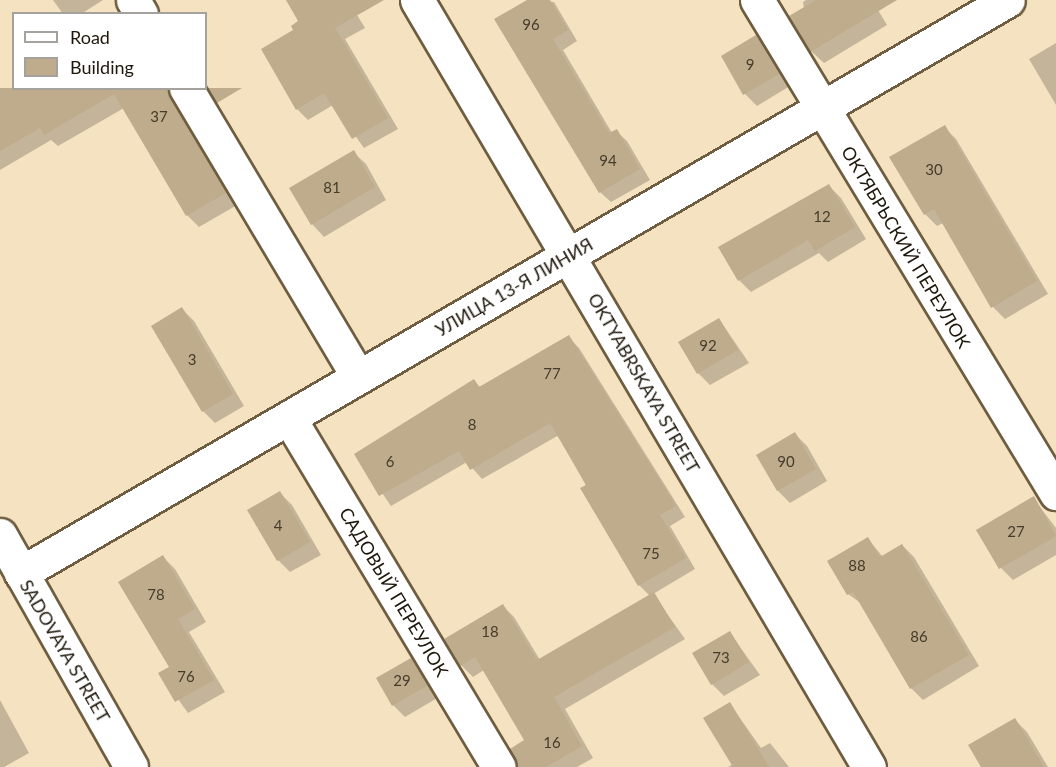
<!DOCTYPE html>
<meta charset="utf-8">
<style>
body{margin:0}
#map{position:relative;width:1056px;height:767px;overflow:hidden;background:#f5e2c0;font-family:Lato,sans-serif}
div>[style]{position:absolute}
.shadow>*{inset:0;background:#0003}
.building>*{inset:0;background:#beac8c}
.roads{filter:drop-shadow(2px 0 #6e5d40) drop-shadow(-2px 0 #6e5d40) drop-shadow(0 2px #6e5d40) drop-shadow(0 -2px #6e5d40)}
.minor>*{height:33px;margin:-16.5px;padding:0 16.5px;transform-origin:16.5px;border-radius:16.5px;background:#fff}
span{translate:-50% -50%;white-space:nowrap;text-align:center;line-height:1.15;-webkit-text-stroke:5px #fff;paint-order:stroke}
.number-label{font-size:15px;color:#463c2b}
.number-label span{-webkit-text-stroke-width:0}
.street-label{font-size:18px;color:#1e170b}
.legend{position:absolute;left:12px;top:12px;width:195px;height:78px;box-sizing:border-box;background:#fff;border:2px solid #a5a29d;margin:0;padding:8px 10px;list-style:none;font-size:18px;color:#1e170b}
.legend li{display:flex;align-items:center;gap:12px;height:30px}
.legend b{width:30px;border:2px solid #a5a29d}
</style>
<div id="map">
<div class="shadow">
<div style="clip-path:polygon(53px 0,103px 0,81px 14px,63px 14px)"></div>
<div style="clip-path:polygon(288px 0,348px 0,365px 28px,345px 39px,398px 129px,364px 148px,333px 105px,308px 120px,297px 109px,295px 30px,300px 22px)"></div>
<div style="clip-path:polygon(529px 0,554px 2px,577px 41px,563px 50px,612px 133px,616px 131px,627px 141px,650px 180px,611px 202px,600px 192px)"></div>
<div style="clip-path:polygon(806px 0,872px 0,887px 25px,824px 63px,811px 51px,803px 2px)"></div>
<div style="clip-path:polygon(756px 37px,768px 49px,790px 86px,757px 106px,745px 94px)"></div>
<div style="clip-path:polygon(1056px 43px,1056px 105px,1029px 59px)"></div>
<div style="clip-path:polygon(14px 88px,171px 88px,237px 205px,199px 227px,187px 215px,124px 108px,58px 146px,51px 140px,0 170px,0 92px,2px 95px)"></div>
<div style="clip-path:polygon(944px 127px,956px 139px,1048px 294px,1005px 319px,993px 307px,943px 223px,937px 226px,925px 214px)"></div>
<div style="clip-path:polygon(353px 152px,366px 164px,386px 200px,324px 237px,312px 224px)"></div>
<div style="clip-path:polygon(828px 185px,841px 198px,866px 239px,828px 262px,819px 253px,751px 292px,739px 280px)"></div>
<div style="clip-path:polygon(182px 309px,194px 321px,244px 406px,215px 423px,203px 411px)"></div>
<div style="clip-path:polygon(719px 319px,749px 363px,710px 385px,698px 373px)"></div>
<div style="clip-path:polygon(568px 337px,579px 348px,685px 517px,670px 526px,695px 569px,653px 594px,685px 639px,565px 709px,593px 758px,577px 767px,519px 767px,526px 740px,484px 670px,473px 677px,461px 665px,503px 606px,514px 617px,540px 660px,650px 596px,639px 585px,559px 435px,482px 479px,467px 462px,391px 506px,356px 455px,474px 381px,481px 388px)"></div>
<div style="clip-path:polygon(795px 434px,807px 446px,827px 481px,790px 503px,778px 491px,758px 455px)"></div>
<div style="clip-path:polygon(280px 493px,292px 505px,321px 555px,290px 572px,278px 560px)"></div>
<div style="clip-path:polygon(1033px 498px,1056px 528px,1056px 555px,1013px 580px,1001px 568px)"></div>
<div style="clip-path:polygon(868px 539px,883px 557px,902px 545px,914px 557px,979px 666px,923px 700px,911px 688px,862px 604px,848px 594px)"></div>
<div style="clip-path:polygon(163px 557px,175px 569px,206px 622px,189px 632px,225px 692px,188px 713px,160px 674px,171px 668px)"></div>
<div style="clip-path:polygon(730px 633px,760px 675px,724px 696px,712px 684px)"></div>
<div style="clip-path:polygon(411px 660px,439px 697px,405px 717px,393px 705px)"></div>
<div style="clip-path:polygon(0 700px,29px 753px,4px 767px,0 767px)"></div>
<div style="clip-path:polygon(730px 704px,761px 748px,770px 743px,789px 767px,728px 767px,733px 764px)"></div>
<div style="clip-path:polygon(1015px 720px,1027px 732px,1048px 767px,982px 767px)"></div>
</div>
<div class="building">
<div style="clip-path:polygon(286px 0,384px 0,335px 28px,388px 118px,352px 139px,324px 93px,296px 110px,261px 49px,293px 30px,291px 26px,298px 21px)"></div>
<div style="clip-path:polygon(527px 0,550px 0,568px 30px,553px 39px,609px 133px,617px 129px,640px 169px,599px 193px,494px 19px)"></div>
<div style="clip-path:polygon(816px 0,897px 0,810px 52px,789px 16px)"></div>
<div style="clip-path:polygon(756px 35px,779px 74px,743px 95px,721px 56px)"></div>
<div style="clip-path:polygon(0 88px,167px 88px,226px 193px,186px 216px,114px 94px,44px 135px,40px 128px,0 151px)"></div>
<div style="clip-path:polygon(208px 88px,242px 88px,217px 103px)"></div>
<div style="clip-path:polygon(945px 125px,1037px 281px,991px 308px,934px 209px,924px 215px,889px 157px)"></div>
<div style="clip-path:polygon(354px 150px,375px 187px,311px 225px,289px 188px)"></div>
<div style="clip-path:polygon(829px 184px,855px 227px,815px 251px,808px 240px,738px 281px,718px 247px)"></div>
<div style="clip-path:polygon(182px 307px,233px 394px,202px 412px,151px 326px)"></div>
<div style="clip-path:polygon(719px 318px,738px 350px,697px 374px,678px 342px)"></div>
<div style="clip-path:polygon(569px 335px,676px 506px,660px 515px,686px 558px,638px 586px,580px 488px,586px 485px,550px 423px,470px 470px,459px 451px,379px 496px,354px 454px,474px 379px,479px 387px)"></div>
<div style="clip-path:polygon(795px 432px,816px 469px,777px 491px,756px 455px)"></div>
<div style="clip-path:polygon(280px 491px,310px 542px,277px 561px,247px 510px)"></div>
<div style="clip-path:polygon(1034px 496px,1056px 536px,999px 569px,976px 530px)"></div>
<div style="clip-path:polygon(868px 537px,880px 557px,902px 544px,969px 655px,910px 689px,853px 592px,847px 595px,827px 561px)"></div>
<div style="clip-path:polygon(163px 555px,195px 609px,178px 619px,214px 680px,175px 702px,158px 673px,169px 667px,118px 582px)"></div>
<div style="clip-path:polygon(654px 592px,675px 627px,554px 697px,582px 746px,546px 767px,518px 767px,510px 749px,524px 740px,475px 657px,460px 666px,444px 639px,503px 604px,537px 660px)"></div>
<div style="clip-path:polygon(730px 631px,749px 662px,711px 685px,692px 653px)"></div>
<div style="clip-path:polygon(411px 658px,428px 685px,392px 706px,376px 678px)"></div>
<div style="clip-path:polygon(730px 702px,769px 767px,733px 767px,703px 718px)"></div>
<div style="clip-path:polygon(1015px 718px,1044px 767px,981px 767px,968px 745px)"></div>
</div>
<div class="roads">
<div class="minor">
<div style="left:133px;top:0;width:16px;rotate:60deg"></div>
<div style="left:417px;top:0;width:890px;rotate:59.49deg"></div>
<div style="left:757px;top:0;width:577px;rotate:58.76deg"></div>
<div style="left:186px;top:88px;width:336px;rotate:59.2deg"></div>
<div style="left:289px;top:418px;width:407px;rotate:59deg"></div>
<div style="left:0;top:535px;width:266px;rotate:60.5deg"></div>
<div style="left:21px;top:573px;width:1141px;rotate:-30.14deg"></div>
</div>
</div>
<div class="number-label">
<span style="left:531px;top:25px">96</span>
<span style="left:750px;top:65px">9</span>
<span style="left:159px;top:117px">37</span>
<span style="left:608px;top:161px">94</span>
<span style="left:934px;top:170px">30</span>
<span style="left:332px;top:188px">81</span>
<span style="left:822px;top:217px">12</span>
<span style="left:708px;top:346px">92</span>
<span style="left:192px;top:360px">3</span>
<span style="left:552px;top:374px">77</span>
<span style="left:472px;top:425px">8</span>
<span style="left:390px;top:462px">6</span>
<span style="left:786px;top:462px">90</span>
<span style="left:278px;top:526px">4</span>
<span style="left:1016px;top:532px">27</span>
<span style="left:651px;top:554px">75</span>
<span style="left:857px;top:566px">88</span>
<span style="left:156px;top:595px">78</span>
<span style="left:490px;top:632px">18</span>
<span style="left:919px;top:637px">86</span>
<span style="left:721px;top:658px">73</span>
<span style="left:186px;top:677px">76</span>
<span style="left:402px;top:681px">29</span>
<span style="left:552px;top:743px">16</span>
</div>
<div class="street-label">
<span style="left:906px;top:247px;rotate:59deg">ОКТЯБРЬСКИЙ ПЕРЕУЛОК</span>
<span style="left:514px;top:287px;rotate:-30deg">УЛИЦА 13-Я ЛИНИЯ</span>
<span style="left:644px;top:383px;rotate:60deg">OKTYABRSKAYA STREET</span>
<span style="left:394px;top:592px;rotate:59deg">САДОВЫЙ ПЕРЕУЛОК</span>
<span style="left:65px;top:651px;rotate:60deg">SADOVAYA STREET</span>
</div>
<ul class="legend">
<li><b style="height:8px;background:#fff"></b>Road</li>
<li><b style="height:16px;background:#beac8c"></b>Building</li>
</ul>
</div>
